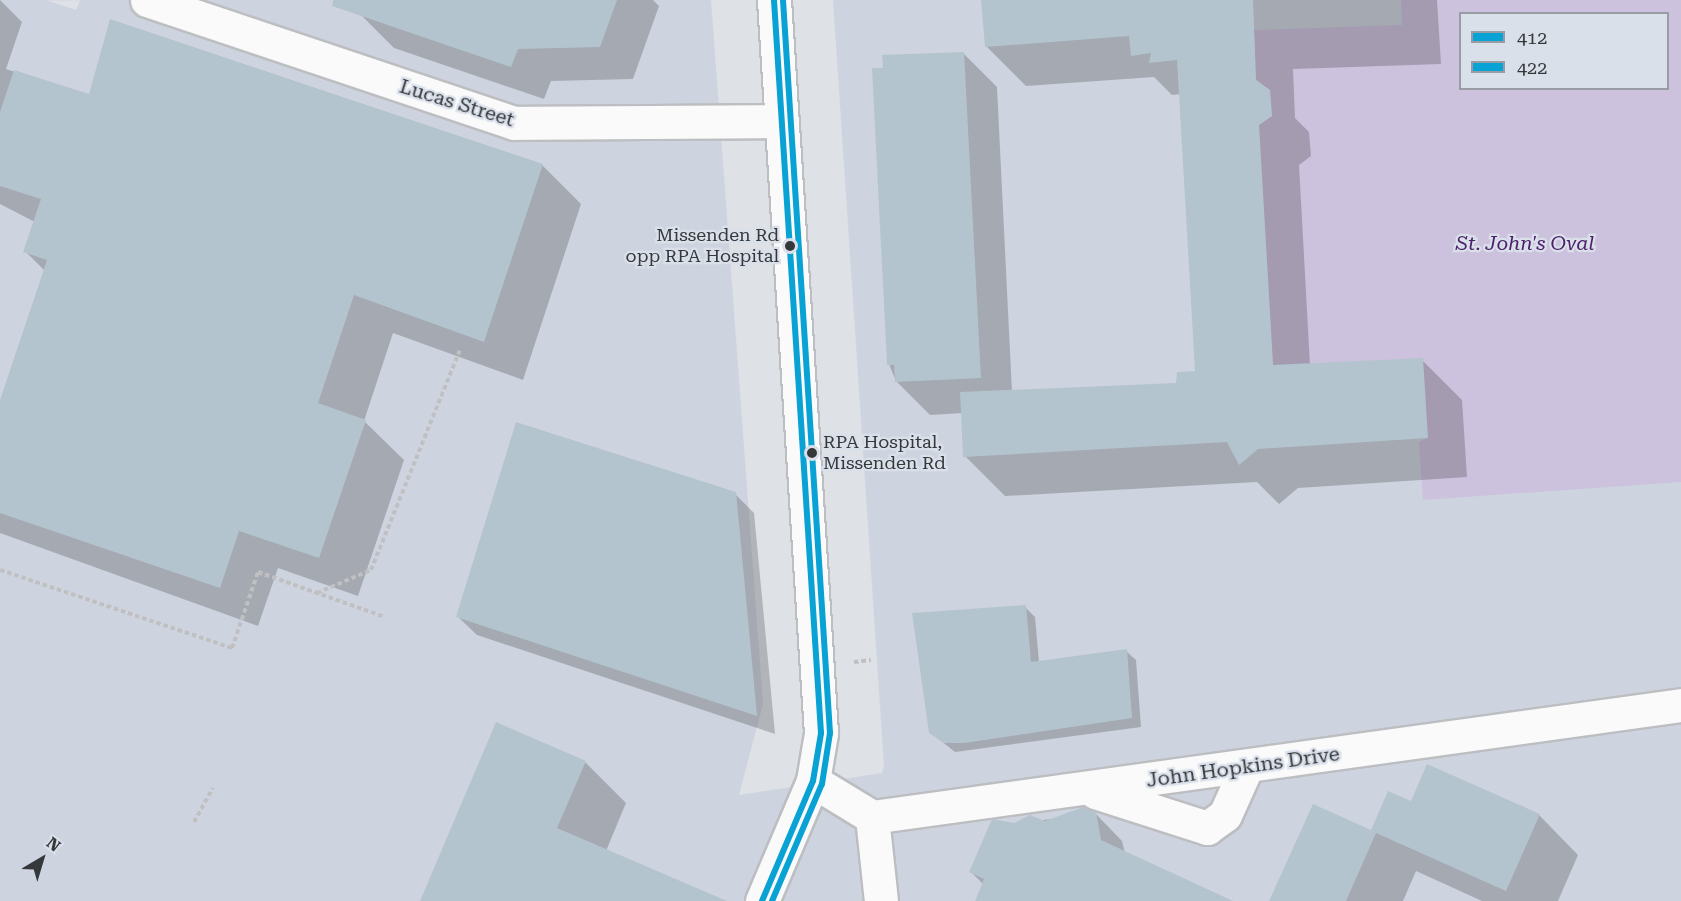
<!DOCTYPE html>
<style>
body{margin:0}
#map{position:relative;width:1681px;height:901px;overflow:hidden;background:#dee1e6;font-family:"Roboto Serif",serif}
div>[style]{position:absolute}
.built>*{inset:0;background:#ced4df}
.green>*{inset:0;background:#cdc2dd}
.shadow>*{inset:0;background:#0003}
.building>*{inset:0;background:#b4c4ce}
.path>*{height:4px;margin-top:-2px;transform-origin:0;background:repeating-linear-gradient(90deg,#c0c0c2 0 4.5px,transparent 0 7.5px)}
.roads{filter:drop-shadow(2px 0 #bcbec1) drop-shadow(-2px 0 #bcbec1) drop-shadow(0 2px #bcbec1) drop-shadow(0 -2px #bcbec1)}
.minor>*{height:33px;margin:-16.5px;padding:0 16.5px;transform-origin:16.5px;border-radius:16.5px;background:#fafafb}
.bus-1>*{height:6px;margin:-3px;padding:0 3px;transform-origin:3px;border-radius:3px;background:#08a2d4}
.bus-2>*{height:6px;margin:-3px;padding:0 3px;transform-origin:3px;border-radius:3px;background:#08a2d4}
.dots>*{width:16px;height:16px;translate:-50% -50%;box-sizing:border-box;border:3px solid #dae0ea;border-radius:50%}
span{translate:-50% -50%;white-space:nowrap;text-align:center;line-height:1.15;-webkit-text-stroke:4.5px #dae0ea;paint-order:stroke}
.bus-label{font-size:18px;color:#35383b}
.right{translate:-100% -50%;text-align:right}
.left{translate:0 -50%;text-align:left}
.street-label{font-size:20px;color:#35383b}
.park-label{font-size:20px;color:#4c216c;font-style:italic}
.legend{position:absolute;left:1459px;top:12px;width:210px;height:78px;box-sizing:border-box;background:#dae0ea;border:2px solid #989da4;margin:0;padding:8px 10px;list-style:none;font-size:18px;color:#35383b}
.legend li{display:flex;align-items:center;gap:12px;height:30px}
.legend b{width:30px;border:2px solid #989da4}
.north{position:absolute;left:12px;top:829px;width:60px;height:60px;-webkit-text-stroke:4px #dae0ea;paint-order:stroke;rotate:38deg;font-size:16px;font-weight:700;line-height:24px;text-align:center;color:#35383b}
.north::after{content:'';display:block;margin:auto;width:21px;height:27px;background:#35383b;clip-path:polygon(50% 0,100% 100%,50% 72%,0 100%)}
</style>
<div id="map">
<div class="built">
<div style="clip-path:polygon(evenodd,0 0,46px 0,76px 10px,80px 0,711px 0,763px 704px,739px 795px,882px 773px,884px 766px,833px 0,1681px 0,1681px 901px,0 901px,0 0,1460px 14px,1668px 14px,1668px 88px,1460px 88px,1460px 14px)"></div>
</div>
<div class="green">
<div style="clip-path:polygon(evenodd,1401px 0,1681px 0,1681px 482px,1423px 500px,1419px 442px,1428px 438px,1273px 365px,1259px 125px,1272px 115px,1270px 91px,1256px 79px,1254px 30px,1402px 25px,1401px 0,1460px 14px,1668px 14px,1668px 88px,1460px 88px,1460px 14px)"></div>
</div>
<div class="shadow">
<div style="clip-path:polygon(0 0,22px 22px,6px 69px,90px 96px,542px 165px,581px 204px,523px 380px,393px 333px,364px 421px,404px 460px,358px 596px,278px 568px,258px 626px,0 533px,0 405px,45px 271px,25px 251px,35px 222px,0 204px)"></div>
<div style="clip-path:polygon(366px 0,653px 0,659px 6px,633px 79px,551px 81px,544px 99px,394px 48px,361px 15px)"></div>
<div style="clip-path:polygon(983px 0,1437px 0,1441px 64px,1293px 69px,1295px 118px,1309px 132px,1311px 156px,1299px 165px,1310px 365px,1422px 360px,1462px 400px,1467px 477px,1298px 488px,1279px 504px,1257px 482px,1005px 496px,965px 456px,963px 413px,930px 415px,896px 381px,889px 364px,884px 69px,964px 54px,997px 87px,1012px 392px,1178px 385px,1196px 372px,1181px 94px,1172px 95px,1154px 77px,1026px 86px,986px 46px)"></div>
<div style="clip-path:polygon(735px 494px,754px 513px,775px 734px,477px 635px,457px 616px)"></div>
<div style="clip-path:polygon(1025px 607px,1035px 617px,1039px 662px,1126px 651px,1136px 660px,1141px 727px,955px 752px,930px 732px)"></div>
<div style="clip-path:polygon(585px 762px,626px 803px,606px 851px,711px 901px,422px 901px)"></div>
<div style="clip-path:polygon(1412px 803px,1539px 815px,1578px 855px,1558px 901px,1482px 901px,1416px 871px,1403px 901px,1271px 901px)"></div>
<div style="clip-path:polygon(1095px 813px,1122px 841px,1125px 853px,1207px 901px,977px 901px,984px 885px,971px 872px,1014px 824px)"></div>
</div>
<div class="building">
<div style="clip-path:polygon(333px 0,617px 0,600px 47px,518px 49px,511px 67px,332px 6px)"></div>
<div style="clip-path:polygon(981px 0,1253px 0,1256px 80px,1270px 90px,1272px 116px,1259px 125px,1273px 365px,1423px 358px,1428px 438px,1258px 449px,1239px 465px,1227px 442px,963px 457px,960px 392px,1176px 383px,1177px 372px,1195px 371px,1177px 60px,1149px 63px,1151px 53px,1131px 56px,1129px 36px,985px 47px)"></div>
<div style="clip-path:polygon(110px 19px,543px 164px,484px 342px,354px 295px,318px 403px,366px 420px,319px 558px,239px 531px,220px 588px,0 513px,0 400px,47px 260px,23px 252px,41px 199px,0 186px,0 112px,14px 70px,89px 94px)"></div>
<div style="clip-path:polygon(964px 52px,981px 378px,895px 382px,894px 365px,887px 365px,872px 68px,883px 68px,882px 55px)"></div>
<div style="clip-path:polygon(516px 422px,736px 492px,757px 716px,456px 617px)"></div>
<div style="clip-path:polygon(1026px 605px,1031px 662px,1127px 649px,1132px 718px,964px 743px,944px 743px,929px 733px,912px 613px)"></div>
<div style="clip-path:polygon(496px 722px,586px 761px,557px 828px,727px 901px,420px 901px)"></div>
<div style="clip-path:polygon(1427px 764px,1540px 814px,1506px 891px,1376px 833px,1346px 901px,1269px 901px,1313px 804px,1371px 830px,1388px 791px,1411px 801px)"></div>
<div style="clip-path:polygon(1083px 807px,1096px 812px,1101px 840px,1233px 901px,975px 901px,984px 879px,969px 872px,992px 819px,1014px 823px,1030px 815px,1045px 821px)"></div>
</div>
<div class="path">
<div style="left:0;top:570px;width:245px;rotate:18.6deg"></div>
<div style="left:232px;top:648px;width:80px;rotate:-71.1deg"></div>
<div style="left:258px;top:572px;width:132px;rotate:19.5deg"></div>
<div style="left:317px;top:593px;width:59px;rotate:-23.1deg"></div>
<div style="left:371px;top:570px;width:237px;rotate:-68deg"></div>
<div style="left:854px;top:662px;width:17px;rotate:-7deg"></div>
<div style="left:194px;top:822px;width:39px;rotate:-61deg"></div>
</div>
<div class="roads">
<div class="minor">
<div style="left:147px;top:0;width:387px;rotate:18.5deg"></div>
<div style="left:514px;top:123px;width:268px;rotate:-0.4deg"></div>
<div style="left:813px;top:781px;width:69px;rotate:31.4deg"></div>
<div style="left:872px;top:817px;width:817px;rotate:-7.88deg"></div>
<div style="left:1095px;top:792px;width:118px;rotate:17.8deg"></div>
<div style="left:1207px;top:828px;width:22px;rotate:-36deg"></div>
<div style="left:1225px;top:815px;width:54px;rotate:-65.8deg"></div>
<div style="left:872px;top:817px;width:84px;rotate:83.9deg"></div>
<div style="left:762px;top:901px;width:130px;rotate:-67deg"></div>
<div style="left:813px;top:781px;width:49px;rotate:-80.5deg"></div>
<div style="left:821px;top:733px;width:735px;rotate:-93.67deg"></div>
</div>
</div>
<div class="bus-1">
<div style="left:762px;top:901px;width:130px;rotate:-67deg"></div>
<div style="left:813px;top:781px;width:49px;rotate:-80.5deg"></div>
<div style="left:821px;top:733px;width:735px;rotate:-93.67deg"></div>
</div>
<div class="bus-2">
<div style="left:772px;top:901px;width:127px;rotate:-66.9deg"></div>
<div style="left:822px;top:784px;width:52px;rotate:-81.1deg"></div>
<div style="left:830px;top:733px;width:735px;rotate:-93.67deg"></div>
</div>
<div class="dots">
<div style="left:790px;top:246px;background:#35383b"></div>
<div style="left:812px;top:453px;background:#35383b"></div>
</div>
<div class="bus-label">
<span class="right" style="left:779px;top:246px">Missenden Rd<br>opp RPA Hospital</span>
<span class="left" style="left:823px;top:453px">RPA Hospital,<br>Missenden Rd</span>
</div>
<div class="street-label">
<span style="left:457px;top:103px;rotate:17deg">Lucas Street</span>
<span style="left:1243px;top:767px;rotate:-8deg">John Hopkins Drive</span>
</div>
<div class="park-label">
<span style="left:1525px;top:243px">St. John's Oval</span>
</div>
<ul class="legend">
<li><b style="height:8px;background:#08a2d4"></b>412</li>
<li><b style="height:8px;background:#08a2d4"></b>422</li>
</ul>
<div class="north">N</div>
</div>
